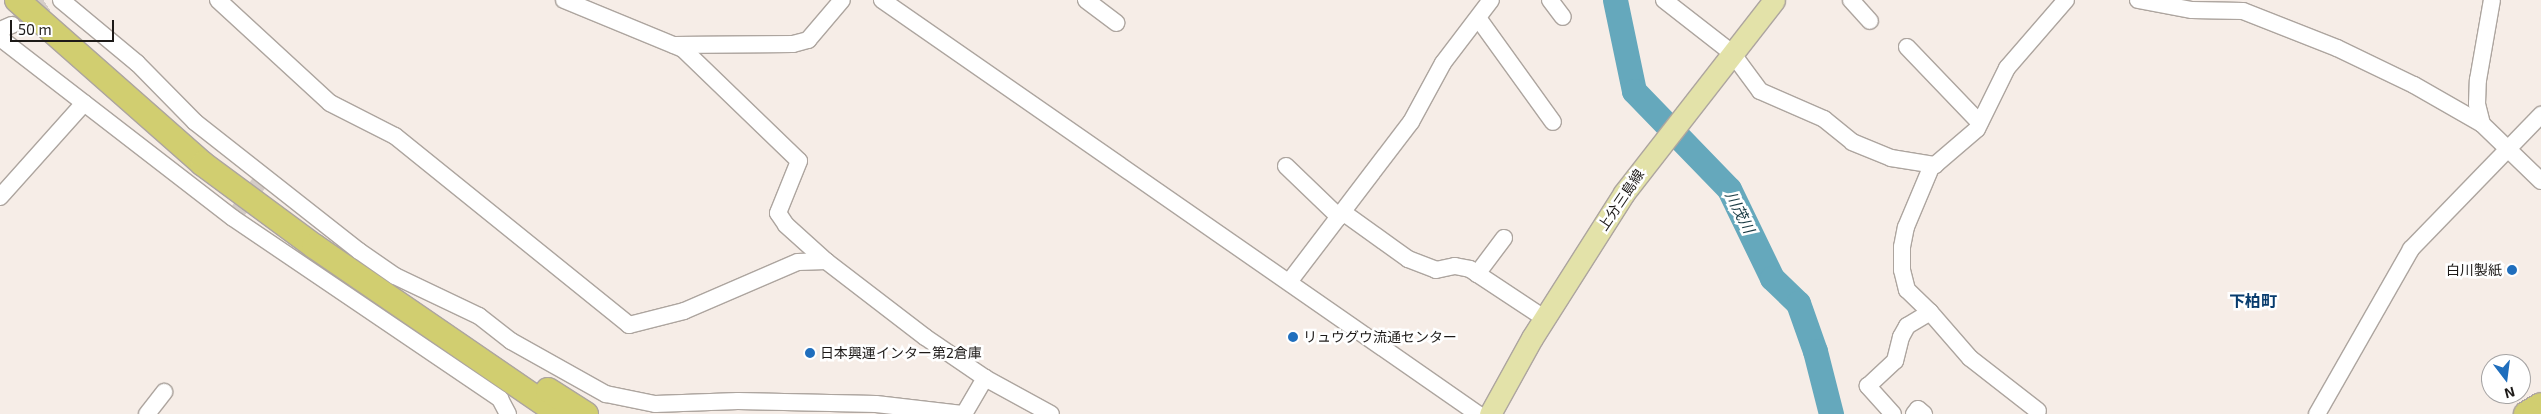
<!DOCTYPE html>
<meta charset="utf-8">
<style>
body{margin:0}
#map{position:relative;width:2541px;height:414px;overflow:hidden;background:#f6ede7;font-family:"Exo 2","Noto Sans JP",sans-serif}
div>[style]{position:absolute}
.river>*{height:25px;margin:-12.5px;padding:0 12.5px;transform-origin:12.5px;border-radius:12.5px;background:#65a8bc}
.minor-tunnel>*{height:16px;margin-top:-8px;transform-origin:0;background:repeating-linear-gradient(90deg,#d5cdc8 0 16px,transparent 0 24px)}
.roads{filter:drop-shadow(1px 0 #ada59f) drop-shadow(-1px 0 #ada59f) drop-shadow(0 1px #ada59f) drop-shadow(0 -1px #ada59f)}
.minor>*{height:16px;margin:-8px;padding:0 8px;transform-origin:8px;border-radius:8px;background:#fff}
.major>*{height:21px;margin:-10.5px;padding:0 10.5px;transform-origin:10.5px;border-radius:10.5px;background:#e3e2a9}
.highway>*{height:24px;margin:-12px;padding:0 12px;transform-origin:12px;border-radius:12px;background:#d1ce70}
.dots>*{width:14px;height:14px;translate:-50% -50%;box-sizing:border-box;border:2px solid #fff;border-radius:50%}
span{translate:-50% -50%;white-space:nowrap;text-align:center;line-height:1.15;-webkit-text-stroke:5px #fff;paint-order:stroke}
.street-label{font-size:14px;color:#1d1a18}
.poi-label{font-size:14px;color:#1d1a18}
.right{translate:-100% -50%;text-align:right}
.left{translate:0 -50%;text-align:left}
.water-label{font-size:15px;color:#1b3c45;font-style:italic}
.quarter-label{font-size:16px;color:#073b6d;font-weight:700}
.north{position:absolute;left:2481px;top:354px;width:50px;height:50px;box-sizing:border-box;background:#fff;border:1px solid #a5a3a3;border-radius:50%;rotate:165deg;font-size:14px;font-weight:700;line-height:20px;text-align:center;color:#1d1a18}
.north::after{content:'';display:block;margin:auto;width:18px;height:22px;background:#1f6ebd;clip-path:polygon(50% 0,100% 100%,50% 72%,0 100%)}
.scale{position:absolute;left:10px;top:20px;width:104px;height:22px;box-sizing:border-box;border:2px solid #1d1a18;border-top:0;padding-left:6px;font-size:15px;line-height:18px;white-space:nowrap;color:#1d1a18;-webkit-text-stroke:4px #fff;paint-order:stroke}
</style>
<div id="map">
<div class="river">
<div style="left:1615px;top:0;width:93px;rotate:78.2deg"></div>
<div style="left:1634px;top:91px;width:136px;rotate:45.9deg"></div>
<div style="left:1729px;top:189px;width:99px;rotate:64.2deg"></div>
<div style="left:1772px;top:278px;width:36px;rotate:44deg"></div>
<div style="left:1798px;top:303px;width:51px;rotate:70.5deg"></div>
<div style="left:1815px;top:351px;width:65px;rotate:75.7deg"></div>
</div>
<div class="minor-tunnel">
<div style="left:12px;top:25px;width:41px;rotate:-32.2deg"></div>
<div style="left:238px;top:211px;width:35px;rotate:-53deg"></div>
</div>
<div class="roads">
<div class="minor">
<div style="left:61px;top:0;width:99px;rotate:39.7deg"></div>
<div style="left:137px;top:63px;width:83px;rotate:45.5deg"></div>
<div style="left:195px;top:122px;width:209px;rotate:38.2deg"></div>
<div style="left:359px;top:251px;width:44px;rotate:34.8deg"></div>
<div style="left:395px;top:276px;width:93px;rotate:25.5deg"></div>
<div style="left:479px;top:316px;width:41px;rotate:38deg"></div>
<div style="left:511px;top:341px;width:109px;rotate:29.2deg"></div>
<div style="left:606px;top:394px;width:50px;rotate:11.5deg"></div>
<div style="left:655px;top:404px;width:83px;rotate:-2.1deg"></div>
<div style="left:738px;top:401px;width:138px;rotate:1.2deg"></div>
<div style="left:876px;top:404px;width:89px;rotate:6.5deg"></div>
<div style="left:218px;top:0;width:152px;rotate:42.6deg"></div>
<div style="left:330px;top:103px;width:73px;rotate:26.9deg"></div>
<div style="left:395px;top:136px;width:301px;rotate:38.9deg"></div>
<div style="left:629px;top:325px;width:57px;rotate:-14.3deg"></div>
<div style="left:684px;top:311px;width:124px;rotate:-23.3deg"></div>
<div style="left:798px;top:262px;width:28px;rotate:-2deg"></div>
<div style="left:564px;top:0;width:129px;rotate:22.4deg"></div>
<div style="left:683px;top:49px;width:161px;rotate:44deg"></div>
<div style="left:799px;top:161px;width:56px;rotate:112deg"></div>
<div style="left:778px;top:213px;width:14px;rotate:56deg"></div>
<div style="left:786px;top:225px;width:54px;rotate:42deg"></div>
<div style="left:826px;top:261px;width:125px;rotate:37.5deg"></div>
<div style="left:925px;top:337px;width:73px;rotate:34.3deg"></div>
<div style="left:985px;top:378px;width:75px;rotate:28.6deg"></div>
<div style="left:882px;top:0;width:726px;rotate:34.79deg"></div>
<div style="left:1086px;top:0;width:38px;rotate:37deg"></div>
<div style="left:1550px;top:0;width:21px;rotate:53deg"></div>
<div style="left:1664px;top:0;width:86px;rotate:37.9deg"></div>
<div style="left:1732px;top:53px;width:47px;rotate:53.6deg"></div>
<div style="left:1760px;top:91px;width:70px;rotate:23.6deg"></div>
<div style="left:1824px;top:119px;width:36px;rotate:39deg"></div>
<div style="left:1852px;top:142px;width:42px;rotate:22.3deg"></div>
<div style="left:1891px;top:158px;width:45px;rotate:9deg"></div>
<div style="left:1935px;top:165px;width:55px;rotate:-40.6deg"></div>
<div style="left:1977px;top:129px;width:68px;rotate:-63.8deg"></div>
<div style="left:2007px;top:68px;width:90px;rotate:-49.1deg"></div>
<div style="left:1851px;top:0;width:28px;rotate:48deg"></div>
<div style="left:2138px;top:0;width:55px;rotate:10.5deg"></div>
<div style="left:2192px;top:10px;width:51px;rotate:1.1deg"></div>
<div style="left:2243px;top:11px;width:101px;rotate:21.5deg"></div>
<div style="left:2337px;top:48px;width:85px;rotate:25.7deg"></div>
<div style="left:2414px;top:85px;width:78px;rotate:29.8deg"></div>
<div style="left:2482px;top:124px;width:82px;rotate:44deg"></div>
<div style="left:1478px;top:18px;width:128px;rotate:54.2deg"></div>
<div style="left:0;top:30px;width:13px;rotate:-23deg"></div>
<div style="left:0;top:38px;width:294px;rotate:37.7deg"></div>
<div style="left:233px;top:218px;width:323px;rotate:34.1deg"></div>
<div style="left:500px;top:399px;width:17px;rotate:62deg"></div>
<div style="left:674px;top:45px;width:119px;rotate:-0.5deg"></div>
<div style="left:793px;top:44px;width:16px;rotate:-15deg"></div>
<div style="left:808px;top:40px;width:52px;rotate:-49.6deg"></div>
<div style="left:1907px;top:47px;width:105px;rotate:46.2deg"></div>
<div style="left:2482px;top:124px;width:21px;rotate:-104deg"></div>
<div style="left:2477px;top:104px;width:24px;rotate:-88deg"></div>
<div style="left:2478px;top:80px;width:81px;rotate:-80.1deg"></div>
<div style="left:1286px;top:166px;width:74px;rotate:43.9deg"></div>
<div style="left:0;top:197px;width:126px;rotate:-48.2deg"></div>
<div style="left:1344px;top:213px;width:79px;rotate:35.7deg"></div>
<div style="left:1408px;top:259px;width:30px;rotate:21deg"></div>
<div style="left:1436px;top:270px;width:19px;rotate:-12deg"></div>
<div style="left:1455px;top:266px;width:15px;rotate:11deg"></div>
<div style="left:1470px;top:269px;width:89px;rotate:33.5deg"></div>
<div style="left:1477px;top:274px;width:45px;rotate:-53.1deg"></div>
<div style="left:1289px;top:282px;width:201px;rotate:-52.7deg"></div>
<div style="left:1411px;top:122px;width:67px;rotate:-61.5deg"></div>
<div style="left:1443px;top:63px;width:79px;rotate:-52.7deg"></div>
<div style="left:1930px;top:312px;width:61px;rotate:49deg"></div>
<div style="left:1970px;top:358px;width:86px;rotate:37.9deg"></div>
<div style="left:147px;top:414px;width:28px;rotate:-52deg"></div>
<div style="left:964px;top:414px;width:42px;rotate:-59.7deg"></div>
<div style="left:1893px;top:414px;width:38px;rotate:-132deg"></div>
<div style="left:1868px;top:386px;width:37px;rotate:-43deg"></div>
<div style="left:1895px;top:361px;width:25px;rotate:-76deg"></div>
<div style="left:1901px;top:337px;width:13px;rotate:-61deg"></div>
<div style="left:1907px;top:326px;width:27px;rotate:-31deg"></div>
<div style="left:1930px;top:312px;width:32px;rotate:-136deg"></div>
<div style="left:1907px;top:290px;width:21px;rotate:-104deg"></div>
<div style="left:1902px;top:270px;width:23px;rotate:-90deg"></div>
<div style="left:1902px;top:247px;width:20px;rotate:-79deg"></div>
<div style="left:1906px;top:227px;width:67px;rotate:-67.2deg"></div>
<div style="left:1914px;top:414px;width:6px;rotate:-51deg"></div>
<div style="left:1918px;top:409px;width:8px;rotate:40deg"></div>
<div style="left:2317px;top:414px;width:190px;rotate:-60.3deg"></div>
<div style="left:2411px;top:249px;width:187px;rotate:-45.9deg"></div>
</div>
<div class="major">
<div style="left:1490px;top:414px;width:87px;rotate:-61.1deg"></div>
<div style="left:1532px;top:338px;width:172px;rotate:-57.6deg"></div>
<div style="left:1624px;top:193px;width:244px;rotate:-52.1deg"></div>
</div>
<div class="highway">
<div style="left:17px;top:0;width:248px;rotate:41.4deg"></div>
<div style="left:203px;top:164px;width:138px;rotate:36.5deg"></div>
<div style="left:314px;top:246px;width:297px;rotate:34.4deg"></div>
<div style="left:548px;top:390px;width:45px;rotate:32.3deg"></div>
<div style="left:2526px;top:414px;width:17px;rotate:-31deg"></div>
</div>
</div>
<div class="dots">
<div style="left:2512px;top:270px;background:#1f6ebd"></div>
<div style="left:1293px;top:337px;background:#1f6ebd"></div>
<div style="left:810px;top:353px;background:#1f6ebd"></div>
</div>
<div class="street-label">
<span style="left:1621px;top:200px;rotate:-56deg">上分三島線</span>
</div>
<div class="poi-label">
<span class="right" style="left:2502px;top:270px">白川製紙</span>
<span class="left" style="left:1303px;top:337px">リュウグウ流通センター</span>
<span class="left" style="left:820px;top:353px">日本興運インター第2倉庫</span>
</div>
<div class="water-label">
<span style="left:1740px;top:212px;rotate:63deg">川茂川</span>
</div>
<div class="quarter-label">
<span style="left:2253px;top:301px">下柏町</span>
</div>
<div class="north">N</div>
<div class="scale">50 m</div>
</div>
